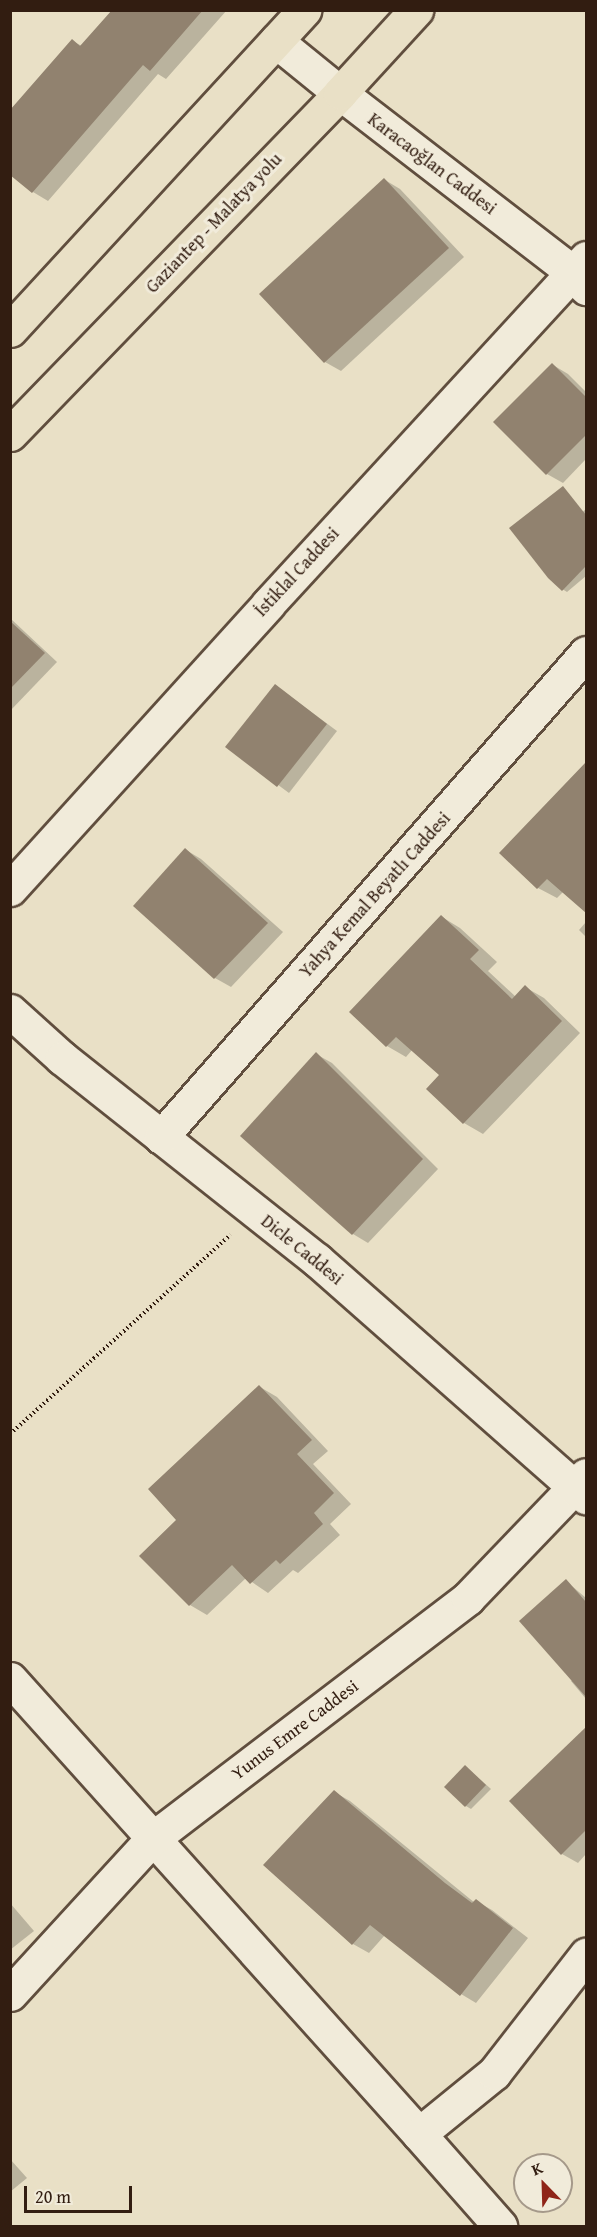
<!DOCTYPE html>
<meta charset="utf-8">
<style>
body{margin:0}
#map{position:relative;width:597px;height:2237px;overflow:hidden;background:#e9e0c6;font-family:"Gentium Book Plus",serif}
div>[style]{position:absolute}
.shadow>*{inset:0;background:#0003}
.building>*{inset:0;background:#91826f}
.path>*{height:4px;margin-top:-2px;transform-origin:0;background:repeating-linear-gradient(90deg,#321d11 0 1.5px,transparent 0 4.5px)}
.roads{filter:drop-shadow(2px 0 #604e3e) drop-shadow(-2px 0 #604e3e) drop-shadow(0 2px #604e3e) drop-shadow(0 -2px #604e3e)}
.street>*{height:33px;margin:-16.5px;padding:0 16.5px;transform-origin:16.5px;border-radius:16.5px;background:#f1ebda}
.secondary>*{height:33px;margin:-16.5px;padding:0 16.5px;transform-origin:16.5px;border-radius:16.5px;background:#f1ebda}
.highway>*{height:33px;margin:-16.5px;padding:0 16.5px;transform-origin:16.5px;border-radius:16.5px;background:#e9e0c6}
span{translate:-50% -50%;white-space:nowrap;text-align:center;line-height:1.15;-webkit-text-stroke:6px #f1ebda;paint-order:stroke}
.street-label{font-size:18px;color:#321d11}
.frame{position:absolute;inset:0;border:12px solid #321d11;pointer-events:none}
.north{position:absolute;left:513px;top:2153px;width:60px;height:60px;box-sizing:border-box;background:#f1ebda;border:2px solid #a5998a;border-radius:50%;rotate:337deg;font-size:16px;font-weight:700;line-height:24px;text-align:center;color:#321d11}
.north::after{content:'';display:block;margin:auto;width:21px;height:27px;background:#8f2418;clip-path:polygon(50% 0,100% 100%,50% 72%,0 100%)}
.scale{position:absolute;left:24px;top:2186px;width:108px;height:27px;box-sizing:border-box;border:3px solid #321d11;border-top:0;padding-left:8px;font-size:18px;line-height:21px;white-space:nowrap;color:#321d11;-webkit-text-stroke:4px #f1ebda;paint-order:stroke}
</style>
<div id="map">
<div class="shadow">
<div style="clip-path:polygon(114px 10px,227px 10px,166px 79px,158px 74px,48px 201px,33px 192px,72px 41px,82px 46px)"></div>
<div style="clip-path:polygon(385px 180px,400px 189px,464px 257px,341px 371px,325px 362px,262px 294px)"></div>
<div style="clip-path:polygon(553px 365px,568px 374px,586px 392px,586px 459px,563px 483px,547px 474px,495px 422px)"></div>
<div style="clip-path:polygon(586px 509px,586px 576px,567px 592px,556px 585px,533px 556px)"></div>
<div style="clip-path:polygon(10px 618px,57px 662px,10px 711px)"></div>
<div style="clip-path:polygon(275px 685px,337px 731px,289px 793px,227px 747px)"></div>
<div style="clip-path:polygon(586px 764px,586px 911px,564px 891px,557px 898px,538px 888px,501px 853px)"></div>
<div style="clip-path:polygon(186px 850px,201px 859px,283px 932px,231px 987px,215px 978px)"></div>
<div style="clip-path:polygon(442px 917px,460px 928px,497px 962px,488px 971px,516px 997px,525px 987px,544px 998px,580px 1033px,483px 1134px,464px 1123px,428px 1089px,441px 1075px,412px 1050px,406px 1057px,387px 1046px,351px 1012px)"></div>
<div style="clip-path:polygon(586px 922px,586px 937px,579px 930px)"></div>
<div style="clip-path:polygon(316px 1054px,332px 1063px,438px 1169px,368px 1243px,353px 1234px)"></div>
<div style="clip-path:polygon(260px 1387px,277px 1397px,328px 1451px,313px 1464px,351px 1504px,330px 1524px,340px 1535px,298px 1573px,293px 1570px,268px 1593px,246px 1578px,207px 1615px,190px 1605px,178px 1520px)"></div>
<div style="clip-path:polygon(566px 1581px,586px 1598px,586px 1699px,571px 1681px,573px 1680px)"></div>
<div style="clip-path:polygon(577px 1738px,586px 1744px,586px 1854px,578px 1863px,562px 1854px)"></div>
<div style="clip-path:polygon(466px 1767px,491px 1789px,471px 1809px,466px 1806px)"></div>
<div style="clip-path:polygon(334px 1792px,350px 1801px,475px 1903px,476px 1901px,492px 1910px,528px 1938px,476px 2003px,461px 1994px,385px 1935px,369px 1953px,353px 1944px)"></div>
<div style="clip-path:polygon(10px 1903px,34px 1931px,10px 1950px)"></div>
<div style="clip-path:polygon(10px 2159px,27px 2178px,10px 2192px)"></div>
</div>
<div class="building">
<div style="clip-path:polygon(112px 10px,203px 10px,150px 71px,143px 65px,32px 193px,10px 175px,10px 110px,72px 39px,80px 46px)"></div>
<div style="clip-path:polygon(384px 178px,449px 248px,324px 363px,259px 294px)"></div>
<div style="clip-path:polygon(552px 363px,586px 397px,586px 435px,546px 475px,493px 422px)"></div>
<div style="clip-path:polygon(563px 486px,586px 515px,586px 566px,562px 591px,548px 578px,509px 528px)"></div>
<div style="clip-path:polygon(10px 621px,45px 653px,10px 689px)"></div>
<div style="clip-path:polygon(275px 684px,327px 724px,277px 787px,225px 747px)"></div>
<div style="clip-path:polygon(586px 762px,586px 913px,547px 879px,537px 889px,499px 853px)"></div>
<div style="clip-path:polygon(185px 848px,268px 923px,214px 979px,133px 906px)"></div>
<div style="clip-path:polygon(441px 915px,479px 950px,470px 959px,512px 999px,525px 985px,562px 1021px,463px 1124px,426px 1089px,439px 1075px,396px 1037px,386px 1047px,349px 1012px)"></div>
<div style="clip-path:polygon(316px 1052px,423px 1159px,352px 1235px,240px 1136px)"></div>
<div style="clip-path:polygon(259px 1385px,312px 1440px,297px 1454px,334px 1493px,314px 1513px,323px 1524px,280px 1564px,276px 1560px,250px 1584px,232px 1565px,189px 1606px,139px 1556px,176px 1520px,148px 1489px)"></div>
<div style="clip-path:polygon(566px 1579px,586px 1602px,586px 1697px,519px 1621px)"></div>
<div style="clip-path:polygon(586px 1727px,586px 1830px,561px 1855px,509px 1801px)"></div>
<div style="clip-path:polygon(465px 1765px,486px 1785px,465px 1807px,444px 1787px)"></div>
<div style="clip-path:polygon(334px 1790px,445px 1883px,472px 1903px,476px 1899px,513px 1928px,460px 1996px,370px 1925px,352px 1945px,263px 1865px)"></div>
</div>
<div class="path">
<div style="left:10px;top:1434px;width:297px;rotate:-42.1deg"></div>
</div>
<div class="roads">
<div class="street">
<div style="left:10px;top:1679px;width:612px;rotate:48.05deg"></div>
<div style="left:419px;top:2134px;width:97px;rotate:-39.1deg"></div>
<div style="left:494px;top:2073px;width:150px;rotate:-52.1deg"></div>
<div style="left:10px;top:1994px;width:210px;rotate:-47.5deg"></div>
<div style="left:152px;top:1839px;width:397px;rotate:-37.3deg"></div>
<div style="left:468px;top:1598px;width:170px;rotate:-46.2deg"></div>
<div style="left:419px;top:2134px;width:123px;rotate:48.6deg"></div>
</div>
<div class="secondary">
<div style="left:276px;top:41px;width:82px;rotate:39.1deg"></div>
<div style="left:340px;top:93px;width:282px;rotate:37.6deg"></div>
<div style="left:563px;top:265px;width:33px;rotate:45deg"></div>
<div style="left:10px;top:889px;width:384px;rotate:-47.8deg"></div>
<div style="left:268px;top:604px;width:470px;rotate:-47.4deg"></div>
<div style="left:10px;top:1011px;width:70px;rotate:42.1deg"></div>
<div style="left:62px;top:1058px;width:325px;rotate:38.4deg"></div>
<div style="left:317px;top:1260px;width:359px;rotate:41.4deg"></div>
<div style="left:161px;top:1137px;width:644px;rotate:-48.71deg"></div>
</div>
<div class="highway">
<div style="left:10px;top:330px;width:435px;rotate:-47.4deg"></div>
<div style="left:10px;top:434px;width:475px;rotate:-45.9deg"></div>
<div style="left:340px;top:93px;width:113px;rotate:-47.5deg"></div>
</div>
</div>
<div class="street-label">
<span style="left:432px;top:164px;rotate:37deg">Karacaoğlan Caddesi</span>
<span style="left:214px;top:223px;rotate:-46deg">Gaziantep - Malatya yolu</span>
<span style="left:297px;top:572px;rotate:-47deg">İstiklal Caddesi</span>
<span style="left:375px;top:895px;rotate:-48deg">Yahya Kemal Beyatlı Caddesi</span>
<span style="left:302px;top:1250px;rotate:39deg">Dicle Caddesi</span>
<span style="left:295px;top:1730px;rotate:-37deg">Yunus Emre Caddesi</span>
</div>
<div class="frame"></div>
<div class="north">K</div>
<div class="scale">20 m</div>
</div>
